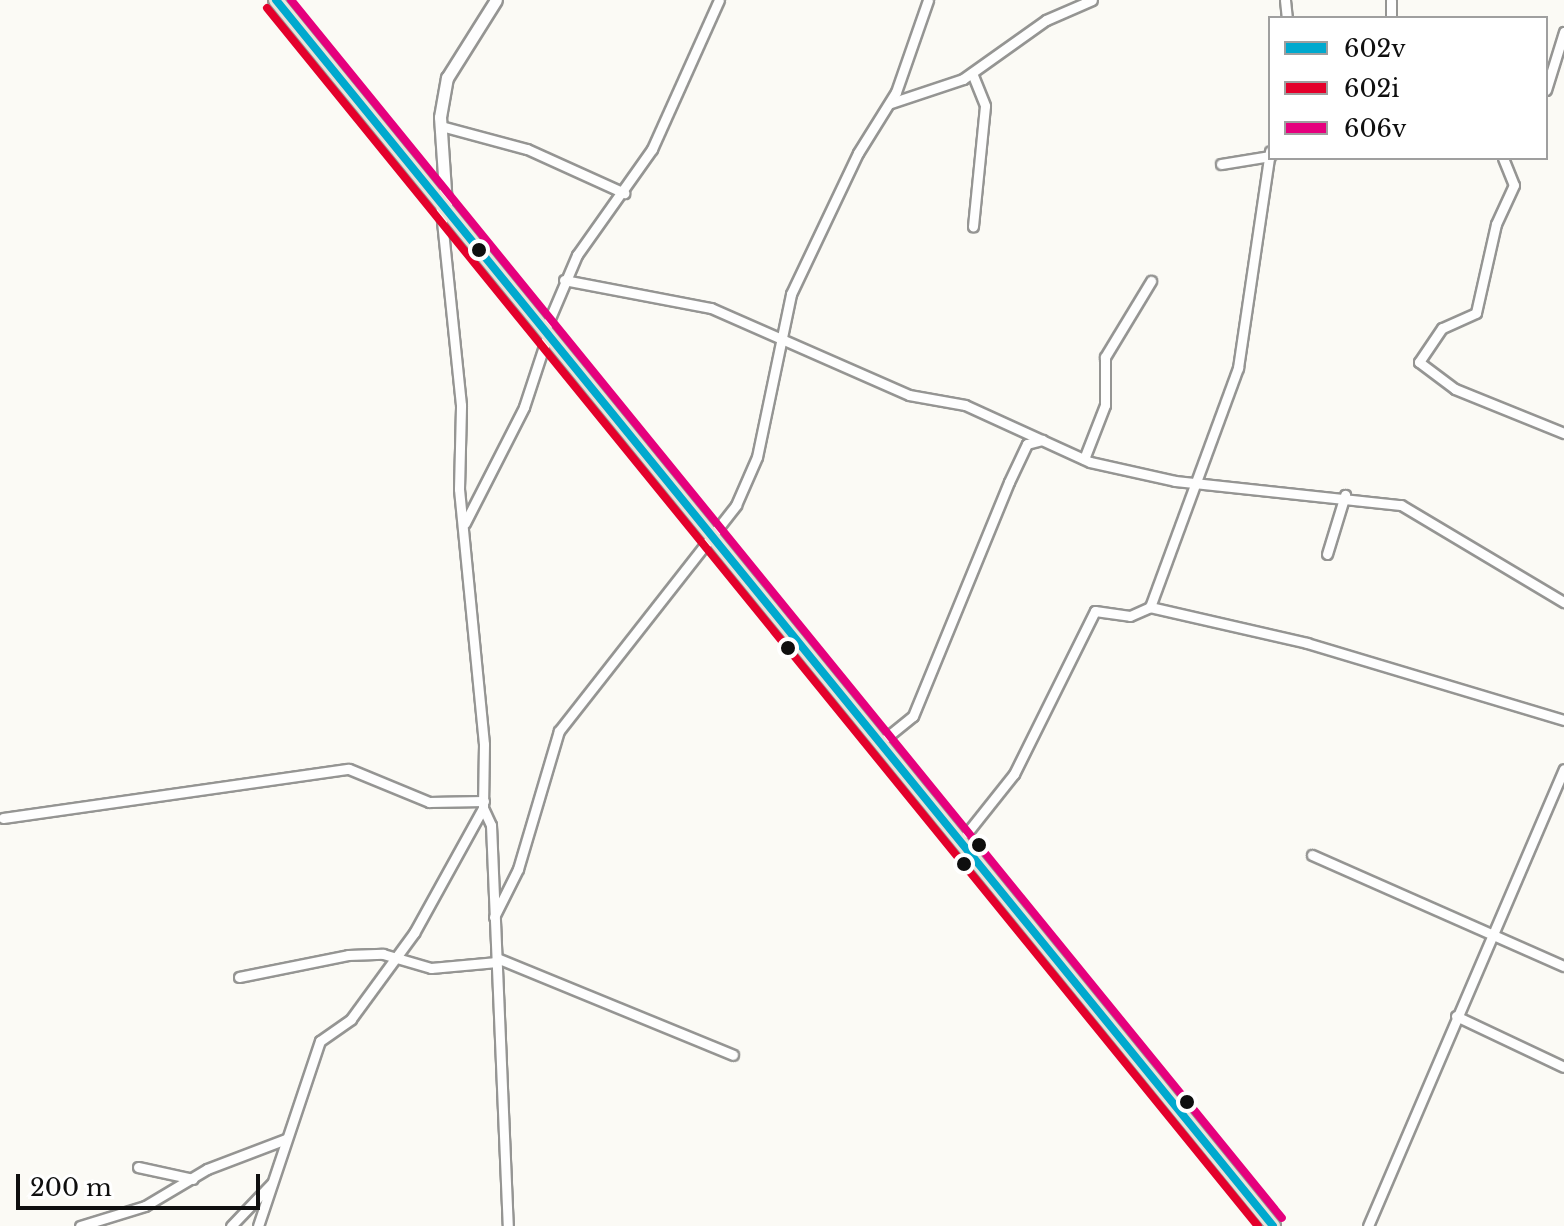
<!DOCTYPE html>
<style>
body{margin:0}
#map{position:relative;width:1564px;height:1226px;overflow:hidden;background:#fbfaf5;font-family:"Libre Baskerville",serif}
div>[style]{position:absolute}
.roads{filter:drop-shadow(2px 0 #959593) drop-shadow(-2px 0 #959593) drop-shadow(0 2px #959593) drop-shadow(0 -2px #959593)}
.minor>*{height:9px;margin:-4.5px;padding:0 4.5px;transform-origin:4.5px;border-radius:4.5px;background:#fefefe}
.tertiary>*{height:11px;margin:-5.5px;padding:0 5.5px;transform-origin:5.5px;border-radius:5.5px;background:#fefefe}
.trunk>*{height:14px;margin:-7px;padding:0 7px;transform-origin:7px;border-radius:7px;background:#eae4da}
.bus-1>*{height:8px;margin:-4px;padding:0 4px;transform-origin:4px;border-radius:4px;background:#00a9ce}
.bus-2>*{height:8px;margin:-4px;padding:0 4px;transform-origin:4px;border-radius:4px;background:#e4002b}
.bus-3>*{height:8px;margin:-4px;padding:0 4px;transform-origin:4px;border-radius:4px;background:#e5007d}
.dots>*{width:22px;height:22px;translate:-50% -50%;box-sizing:border-box;border:4px solid #fff;border-radius:50%}
span{translate:-50% -50%;white-space:nowrap;text-align:center;line-height:1.15;-webkit-text-stroke:8px #fff;paint-order:stroke}
.legend{position:absolute;left:1268px;top:16px;width:280px;height:144px;box-sizing:border-box;background:#fff;border:2px solid #9f9f9f;margin:0;padding:10px 14px;list-style:none;font-size:24px;color:#0f0f0f}
.legend li{display:flex;align-items:center;gap:16px;height:40px}
.legend b{width:40px;border:2px solid #9f9f9f}
.scale{position:absolute;left:16px;top:1174px;width:244px;height:36px;box-sizing:border-box;border:4px solid #0f0f0f;border-top:0;padding-left:10px;font-size:24px;line-height:28px;white-space:nowrap;color:#0f0f0f;-webkit-text-stroke:6px #fff;paint-order:stroke}
</style>
<div id="map">
<div class="roads">
<div class="minor">
<div style="left:1285px;top:0;width:18px;rotate:84deg"></div>
<div style="left:1391px;top:18px;width:18px;rotate:-90deg"></div>
<div style="left:972px;top:73px;width:35px;rotate:68deg"></div>
<div style="left:985px;top:106px;width:121px;rotate:95.7deg"></div>
<div style="left:1546px;top:90px;width:61px;rotate:-72.8deg"></div>
<div style="left:891px;top:103px;width:76px;rotate:-18.4deg"></div>
<div style="left:963px;top:79px;width:102px;rotate:-35.4deg"></div>
<div style="left:1046px;top:20px;width:50px;rotate:-23.5deg"></div>
<div style="left:441px;top:126px;width:89px;rotate:15deg"></div>
<div style="left:527px;top:149px;width:107px;rotate:24.4deg"></div>
<div style="left:1503px;top:158px;width:29px;rotate:68deg"></div>
<div style="left:1514px;top:185px;width:43px;rotate:114.8deg"></div>
<div style="left:1496px;top:224px;width:91px;rotate:102.7deg"></div>
<div style="left:1476px;top:313px;width:37px;rotate:156deg"></div>
<div style="left:1442px;top:328px;width:41px;rotate:124.1deg"></div>
<div style="left:1419px;top:362px;width:45px;rotate:36.9deg"></div>
<div style="left:1455px;top:389px;width:118px;rotate:22deg"></div>
<div style="left:1221px;top:164px;width:50px;rotate:-9.3deg"></div>
<div style="left:564px;top:280px;width:150px;rotate:10.8deg"></div>
<div style="left:711px;top:308px;width:216px;rotate:23.7deg"></div>
<div style="left:909px;top:395px;width:57px;rotate:10.1deg"></div>
<div style="left:965px;top:405px;width:137px;rotate:24.5deg"></div>
<div style="left:1090px;top:462px;width:87px;rotate:12.6deg"></div>
<div style="left:1175px;top:481px;width:227px;rotate:6.1deg"></div>
<div style="left:1401px;top:505px;width:190px;rotate:30.8deg"></div>
<div style="left:545px;top:330px;width:82px;rotate:-66.9deg"></div>
<div style="left:577px;top:255px;width:130px;rotate:-54.7deg"></div>
<div style="left:652px;top:149px;width:163px;rotate:-65.8deg"></div>
<div style="left:1084px;top:459px;width:58px;rotate:-68.7deg"></div>
<div style="left:1105px;top:405px;width:48px;rotate:-90deg"></div>
<div style="left:1105px;top:357px;width:89px;rotate:-58.8deg"></div>
<div style="left:465px;top:523px;width:130px;rotate:-63deg"></div>
<div style="left:524px;top:407px;width:77px;rotate:-71.8deg"></div>
<div style="left:1327px;top:554px;width:62px;rotate:-73deg"></div>
<div style="left:1150px;top:607px;width:161px;rotate:12.9deg"></div>
<div style="left:1307px;top:643px;width:268px;rotate:16.7deg"></div>
<div style="left:887px;top:737px;width:33px;rotate:-39deg"></div>
<div style="left:913px;top:716px;width:253px;rotate:-67.7deg"></div>
<div style="left:1009px;top:482px;width:42px;rotate:-64.7deg"></div>
<div style="left:1027px;top:444px;width:16px;rotate:-15deg"></div>
<div style="left:483px;top:808px;width:19px;rotate:65deg"></div>
<div style="left:491px;top:825px;width:401px;rotate:87.6deg"></div>
<div style="left:3px;top:818px;width:349px;rotate:-8.1deg"></div>
<div style="left:349px;top:769px;width:87px;rotate:22.4deg"></div>
<div style="left:429px;top:802px;width:55px;rotate:-1deg"></div>
<div style="left:967px;top:833px;width:75px;rotate:-51.5deg"></div>
<div style="left:1014px;top:774px;width:182px;rotate:-63.6deg"></div>
<div style="left:1095px;top:611px;width:35px;rotate:8deg"></div>
<div style="left:1130px;top:616px;width:22px;rotate:-24deg"></div>
<div style="left:1150px;top:607px;width:255px;rotate:-69.8deg"></div>
<div style="left:1238px;top:368px;width:219px;rotate:-81.6deg"></div>
<div style="left:1312px;top:855px;width:275px;rotate:23.8deg"></div>
<div style="left:494px;top:917px;width:54px;rotate:-63.4deg"></div>
<div style="left:518px;top:869px;width:144px;rotate:-73.5deg"></div>
<div style="left:559px;top:731px;width:287px;rotate:-51.9deg"></div>
<div style="left:736px;top:505px;width:52px;rotate:-66.4deg"></div>
<div style="left:757px;top:457px;width:167px;rotate:-78.2deg"></div>
<div style="left:791px;top:294px;width:156px;rotate:-64.6deg"></div>
<div style="left:858px;top:153px;width:72px;rotate:-58.1deg"></div>
<div style="left:896px;top:92px;width:97px;rotate:-70.8deg"></div>
<div style="left:497px;top:958px;width:255px;rotate:22.3deg"></div>
<div style="left:239px;top:977px;width:111px;rotate:-11.4deg"></div>
<div style="left:348px;top:955px;width:35px;rotate:-2deg"></div>
<div style="left:383px;top:954px;width:50px;rotate:16.3deg"></div>
<div style="left:431px;top:968px;width:66px;rotate:-5.2deg"></div>
<div style="left:1456px;top:1016px;width:119px;rotate:25.3deg"></div>
<div style="left:138px;top:1167px;width:56px;rotate:12.3deg"></div>
<div style="left:80px;top:1226px;width:68px;rotate:-17.1deg"></div>
<div style="left:145px;top:1206px;width:72px;rotate:-30.8deg"></div>
<div style="left:207px;top:1169px;width:85px;rotate:-20.8deg"></div>
<div style="left:231px;top:1226px;width:59px;rotate:-46.4deg"></div>
<div style="left:258px;top:1226px;width:195px;rotate:-71.5deg"></div>
<div style="left:320px;top:1041px;width:38px;rotate:-35deg"></div>
<div style="left:351px;top:1019px;width:107px;rotate:-53.8deg"></div>
<div style="left:414px;top:933px;width:143px;rotate:-61.1deg"></div>
<div style="left:483px;top:808px;width:64px;rotate:-89.1deg"></div>
<div style="left:484px;top:744px;width:256px;rotate:-95.6deg"></div>
<div style="left:459px;top:489px;width:84px;rotate:-88.6deg"></div>
<div style="left:461px;top:405px;width:204px;rotate:-95.9deg"></div>
<div style="left:1368px;top:1226px;width:497px;rotate:-66.8deg"></div>
</div>
<div class="tertiary">
<div style="left:446px;top:205px;width:88px;rotate:-93.9deg"></div>
<div style="left:440px;top:117px;width:40px;rotate:-80deg"></div>
<div style="left:447px;top:78px;width:92px;rotate:-57.9deg"></div>
</div>
<div class="trunk">
<div style="left:276px;top:0;width:1580px;rotate:50.88deg"></div>
</div>
</div>
<div class="bus-1">
<div style="left:276px;top:0;width:1580px;rotate:50.88deg"></div>
</div>
<div class="bus-2">
<div style="left:267px;top:8px;width:1570px;rotate:50.87deg"></div>
</div>
<div class="bus-3">
<div style="left:291px;top:0;width:1570px;rotate:50.87deg"></div>
</div>
<div class="dots">
<div style="left:479px;top:250px;background:#0f0f0f"></div>
<div style="left:788px;top:648px;background:#0f0f0f"></div>
<div style="left:979px;top:845px;background:#0f0f0f"></div>
<div style="left:964px;top:864px;background:#0f0f0f"></div>
<div style="left:1187px;top:1102px;background:#0f0f0f"></div>
</div>
<ul class="legend">
<li><b style="height:10px;background:#00a9ce"></b>602v</li>
<li><b style="height:10px;background:#e4002b"></b>602i</li>
<li><b style="height:10px;background:#e5007d"></b>606v</li>
</ul>
<div class="scale">200 m</div>
</div>
